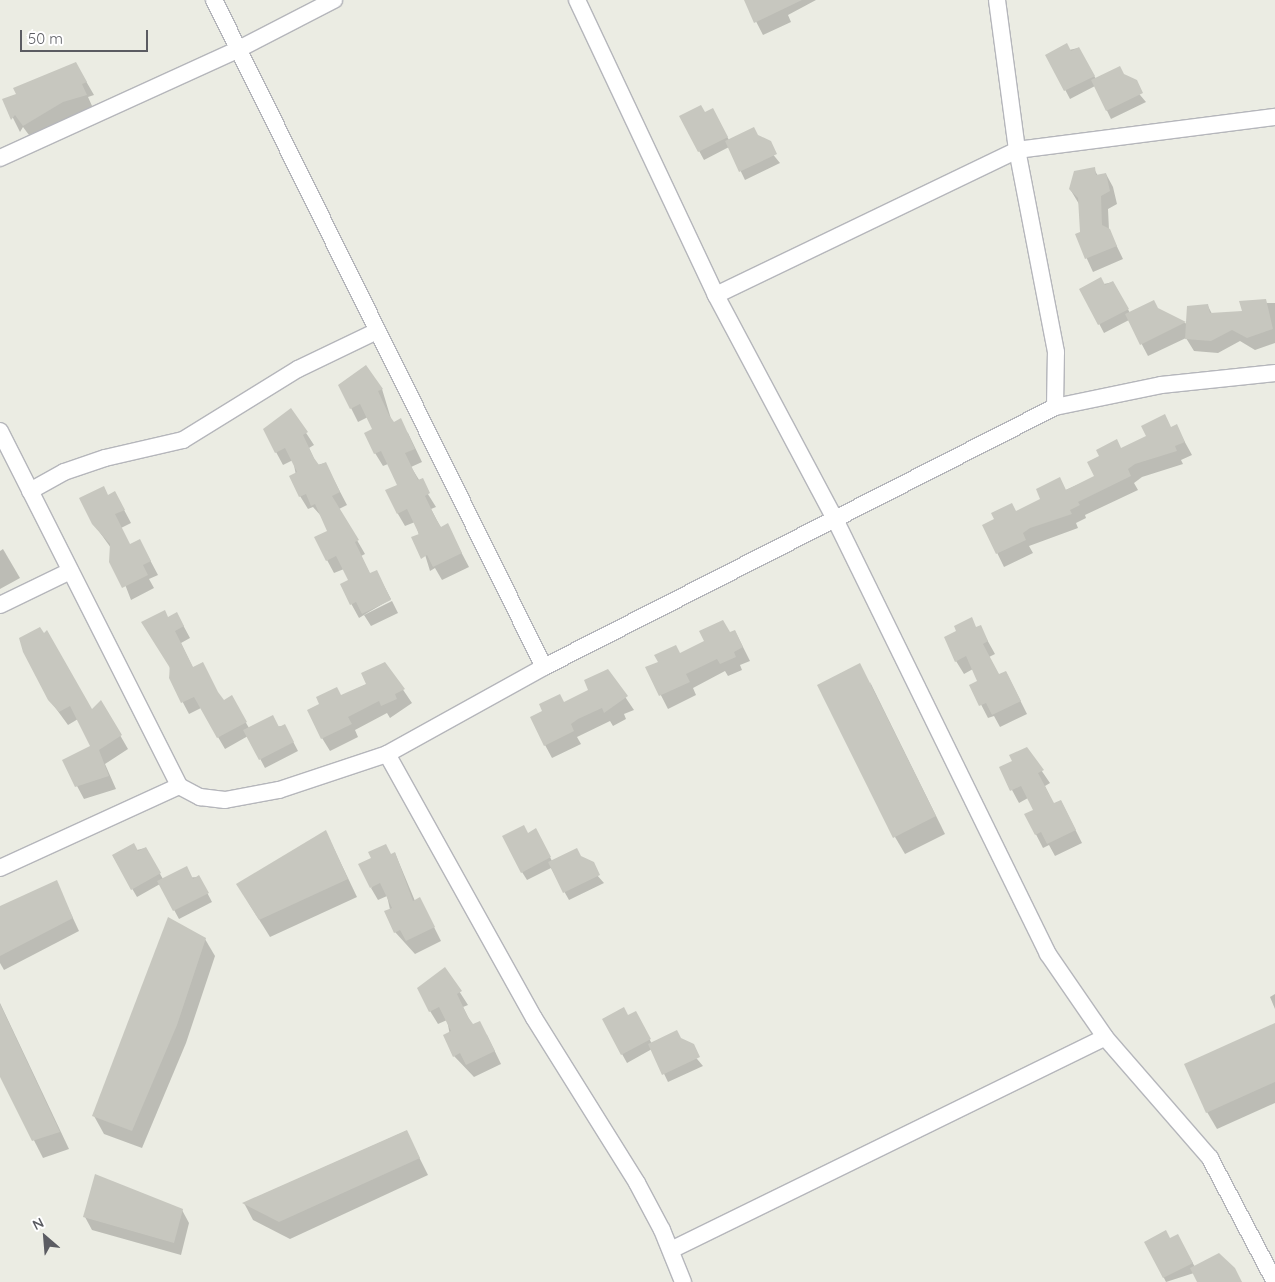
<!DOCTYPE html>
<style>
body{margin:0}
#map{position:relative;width:1275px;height:1282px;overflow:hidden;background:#ebece3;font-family:Quicksand,sans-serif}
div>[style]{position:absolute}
.shadow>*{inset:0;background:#0003}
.building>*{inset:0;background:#c7c7bf}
.roads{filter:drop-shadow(1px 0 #b5b6bb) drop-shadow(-1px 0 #b5b6bb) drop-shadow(0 1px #b5b6bb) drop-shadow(0 -1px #b5b6bb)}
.street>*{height:16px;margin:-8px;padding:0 8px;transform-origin:8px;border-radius:8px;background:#fff}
span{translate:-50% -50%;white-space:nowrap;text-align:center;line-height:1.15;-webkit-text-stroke:5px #fff;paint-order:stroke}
.north{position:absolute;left:20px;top:1212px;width:50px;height:50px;-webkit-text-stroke:4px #fff;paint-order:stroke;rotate:333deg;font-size:14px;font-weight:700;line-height:20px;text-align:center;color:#5b5c62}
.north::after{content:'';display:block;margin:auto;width:18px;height:22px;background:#5b5c62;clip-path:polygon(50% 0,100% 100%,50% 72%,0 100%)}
.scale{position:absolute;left:20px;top:30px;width:128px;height:22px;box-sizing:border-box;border:2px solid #5b5c62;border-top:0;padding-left:6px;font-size:15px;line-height:18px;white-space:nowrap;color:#5b5c62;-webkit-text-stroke:4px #fff;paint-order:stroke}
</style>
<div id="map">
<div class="shadow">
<div style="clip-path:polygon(745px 0,816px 0,788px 15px,791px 22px,763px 35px)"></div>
<div style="clip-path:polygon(1078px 48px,1096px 79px,1124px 76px,1146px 102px,1111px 119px,1095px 86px,1070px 99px,1047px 55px)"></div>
<div style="clip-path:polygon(83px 76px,94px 95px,88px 97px,93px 108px,32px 139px,23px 127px,20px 132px,4px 100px)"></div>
<div style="clip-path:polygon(704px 114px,717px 118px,729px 140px,758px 136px,780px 163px,745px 180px,729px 147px,704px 160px,680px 116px)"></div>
<div style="clip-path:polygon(1094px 169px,1098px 176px,1106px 174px,1113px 187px,1117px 204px,1108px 209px,1109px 230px,1123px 259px,1093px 272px,1076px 235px,1082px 233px,1079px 204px,1070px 189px)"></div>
<div style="clip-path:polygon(1113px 282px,1130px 313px,1158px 309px,1187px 324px,1208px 306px,1212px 314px,1244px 312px,1240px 303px,1275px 303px,1275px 343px,1255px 350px,1240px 341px,1218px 353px,1194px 351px,1186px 338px,1148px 356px,1129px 320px,1104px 333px,1081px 289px)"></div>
<div style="clip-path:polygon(340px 386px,382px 389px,392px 422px,408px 433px,422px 462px,411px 467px,436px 507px,431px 509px,441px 528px,447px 525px,469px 567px,442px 580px,435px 568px,430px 571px,415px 522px,405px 526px,398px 514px,399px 485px,388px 464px,383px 466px,375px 453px,374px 429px,368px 417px,358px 422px)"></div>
<div style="clip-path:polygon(291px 410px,314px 445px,309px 448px,317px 465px,325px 463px,347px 505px,339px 509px,365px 554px,361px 556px,370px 574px,383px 584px,391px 599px,362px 616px,392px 601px,398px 613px,371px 626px,364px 615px,359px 618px,341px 585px,350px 581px,344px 569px,334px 573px,327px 560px,329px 531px,322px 517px,313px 507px,308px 509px,300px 496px,293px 460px,283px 465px,276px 452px)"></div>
<div style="clip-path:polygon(1176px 426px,1192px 455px,1181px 460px,1183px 464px,1142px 477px,1134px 483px,1138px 490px,1085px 515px,1086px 518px,1076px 523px,1078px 528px,1029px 546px,1033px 553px,1004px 567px,984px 526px,1095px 477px,1121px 449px)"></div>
<div style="clip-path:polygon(108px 496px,122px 506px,131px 523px,121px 528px,130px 546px,140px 541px,158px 575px,149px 579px,154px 588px,131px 600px,111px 548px,93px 523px)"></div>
<div style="clip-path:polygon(3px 549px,20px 578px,0 589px,0 551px)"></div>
<div style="clip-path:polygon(168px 618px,183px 625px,190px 638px,181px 643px,193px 668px,224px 701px,231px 697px,249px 728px,285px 726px,298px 751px,265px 768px,248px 736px,225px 749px,201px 708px,189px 714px,170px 678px)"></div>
<div style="clip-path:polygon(980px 627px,995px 654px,989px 657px,999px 675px,1006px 672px,1027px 714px,1000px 727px,994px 716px,988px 718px,971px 685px,979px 681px,973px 669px,964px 674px,956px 661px)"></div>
<div style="clip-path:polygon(735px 631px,750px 661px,740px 665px,742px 670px,728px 676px,725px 671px,693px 688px,696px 695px,668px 709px,647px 668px)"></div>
<div style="clip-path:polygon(385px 663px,412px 703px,390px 718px,387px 713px,355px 730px,358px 737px,330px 751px,322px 738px,341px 696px,367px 684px)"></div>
<div style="clip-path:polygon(607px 670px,634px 710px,624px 714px,626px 719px,613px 726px,610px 721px,577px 737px,581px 744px,552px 758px,545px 745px,564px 704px,590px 691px)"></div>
<div style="clip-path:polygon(870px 682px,945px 834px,905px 854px,895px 837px)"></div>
<div style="clip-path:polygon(49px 699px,92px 711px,101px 702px,128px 749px,105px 764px,116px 789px,84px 799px,77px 786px,92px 746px,78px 719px,68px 725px)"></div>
<div style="clip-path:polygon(1026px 748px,1050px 783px,1045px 786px,1054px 805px,1061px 801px,1082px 843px,1055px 856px,1049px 845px,1043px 848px,1026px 815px,1034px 811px,1028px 798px,1019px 803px,1012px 790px,1013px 761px)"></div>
<div style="clip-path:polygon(326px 832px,357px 897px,270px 937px,248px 902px)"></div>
<div style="clip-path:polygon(528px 834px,540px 838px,552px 861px,581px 857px,604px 883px,569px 900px,551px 868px,527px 880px,522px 872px)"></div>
<div style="clip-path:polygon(145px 848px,163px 879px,199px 877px,212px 902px,179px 919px,160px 884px,137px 897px,113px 856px)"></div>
<div style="clip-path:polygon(395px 853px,415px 901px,420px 899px,441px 941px,415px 954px,395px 932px,387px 896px,378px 900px,371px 888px)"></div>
<div style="clip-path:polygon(56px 882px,79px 931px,4px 970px,0 963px,0 907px)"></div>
<div style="clip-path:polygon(205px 939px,215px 956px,186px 1043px,142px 1148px,104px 1134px,94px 1116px)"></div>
<div style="clip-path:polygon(445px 969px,468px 1005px,463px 1007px,472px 1025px,487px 1035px,501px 1064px,474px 1077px,454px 1056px,447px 1020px,438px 1024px,430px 1011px)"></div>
<div style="clip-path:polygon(1275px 994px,1275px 1009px,1270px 997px)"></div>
<div style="clip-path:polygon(0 1003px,69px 1149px,43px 1158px,0 1074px)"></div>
<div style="clip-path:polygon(627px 1016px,640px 1021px,652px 1044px,681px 1040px,703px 1066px,668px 1082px,652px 1049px,627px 1063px,622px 1054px)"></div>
<div style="clip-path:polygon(1275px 1024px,1275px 1103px,1217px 1129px,1207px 1112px)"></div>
<div style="clip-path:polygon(406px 1131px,428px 1175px,290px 1239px,253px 1220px,244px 1203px)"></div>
<div style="clip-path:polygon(182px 1210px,189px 1223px,181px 1255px,92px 1230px,85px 1217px)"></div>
<div style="clip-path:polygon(1169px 1239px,1182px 1244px,1195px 1267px,1241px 1282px,1198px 1282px,1194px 1273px,1166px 1282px,1146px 1242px)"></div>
</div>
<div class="building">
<div style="clip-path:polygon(744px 0,802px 0,754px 23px)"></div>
<div style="clip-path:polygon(1067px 43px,1071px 51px,1079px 47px,1095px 76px,1064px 91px,1045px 55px)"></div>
<div style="clip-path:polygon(76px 62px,87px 82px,82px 84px,87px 95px,63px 102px,23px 126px,15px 115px,11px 120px,2px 99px,16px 94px,13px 88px)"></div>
<div style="clip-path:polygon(1120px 66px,1124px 74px,1137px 80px,1143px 93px,1106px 111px,1091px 80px)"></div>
<div style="clip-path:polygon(701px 105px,705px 112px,713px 108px,728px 137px,698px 152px,679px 116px)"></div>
<div style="clip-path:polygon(754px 127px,758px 135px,771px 141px,777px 154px,739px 172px,725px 141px)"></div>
<div style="clip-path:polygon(1095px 167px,1096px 175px,1106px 173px,1110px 191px,1101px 196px,1102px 225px,1110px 229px,1117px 246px,1085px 259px,1075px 234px,1080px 232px,1078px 198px,1069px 189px,1074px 171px)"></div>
<div style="clip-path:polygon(1101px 277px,1105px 285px,1113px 281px,1129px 309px,1098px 325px,1079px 289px)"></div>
<div style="clip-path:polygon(1266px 299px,1273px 329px,1247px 338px,1232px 330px,1211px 341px,1185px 339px,1186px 322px,1140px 345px,1125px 314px,1154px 300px,1158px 308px,1186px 322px,1187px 306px,1208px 304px,1210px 313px,1242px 311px,1239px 301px)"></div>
<div style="clip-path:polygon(366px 365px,383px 389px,378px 391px,389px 415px,394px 422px,401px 418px,415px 449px,405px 453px,418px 480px,423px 478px,430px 493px,425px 496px,436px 519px,441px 527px,448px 523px,462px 553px,433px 567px,427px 555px,421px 559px,411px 537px,419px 534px,407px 509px,397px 514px,385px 490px,397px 485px,381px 451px,374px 454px,364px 433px,372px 429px,360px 404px,350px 409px,338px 385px)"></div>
<div style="clip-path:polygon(291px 408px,308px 432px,303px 435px,314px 458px,319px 465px,326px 462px,340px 492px,332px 496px,359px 540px,355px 542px,370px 573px,377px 570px,391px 600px,362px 614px,356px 602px,350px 605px,340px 584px,348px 580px,336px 556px,326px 561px,314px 537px,327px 531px,315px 504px,311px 506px,306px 494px,299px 497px,289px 476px,297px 472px,285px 448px,275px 453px,263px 429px)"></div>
<div style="clip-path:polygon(1165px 414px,1171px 427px,1177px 424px,1185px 442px,1175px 446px,1177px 451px,1135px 464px,1128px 469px,1131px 476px,1078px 502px,1080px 505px,1070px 510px,1072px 514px,1030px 528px,1023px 533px,1026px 540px,996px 554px,982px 525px,994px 519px,991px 513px,1012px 503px,1016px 511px,1040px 499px,1036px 489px,1060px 477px,1066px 490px,1094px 476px,1087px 462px,1099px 456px,1096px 450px,1117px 439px,1121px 448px,1146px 436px,1141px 426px)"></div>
<div style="clip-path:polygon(104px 486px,108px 495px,115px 491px,125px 510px,115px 514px,130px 544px,140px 539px,151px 561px,143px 565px,148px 575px,122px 588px,109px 562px,110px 544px,92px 524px,79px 498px)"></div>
<div style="clip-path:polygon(165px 610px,168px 617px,177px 612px,184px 626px,175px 631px,193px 667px,203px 662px,218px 692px,224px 700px,232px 695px,247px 722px,217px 738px,194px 697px,181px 703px,169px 678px,170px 668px,141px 622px)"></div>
<div style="clip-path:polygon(972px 617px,976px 627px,981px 625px,988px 641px,983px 644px,999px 674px,1006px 671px,1021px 701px,992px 715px,986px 703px,979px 706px,969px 685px,977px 681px,966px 656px,955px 662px,944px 637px,956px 631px,954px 626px)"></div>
<div style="clip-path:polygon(723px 620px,730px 632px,735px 630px,743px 647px,734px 652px,736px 657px,720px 664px,717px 659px,686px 674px,690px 682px,659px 696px,645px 667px,658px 662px,654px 655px,676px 645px,680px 653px,704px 641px,699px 631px)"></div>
<div style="clip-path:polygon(40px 627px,44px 633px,47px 630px,92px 709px,101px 700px,122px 735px,99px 750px,109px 776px,75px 787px,62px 760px,90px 746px,70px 706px,59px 712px,48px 700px,23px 652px,19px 638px)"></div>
<div style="clip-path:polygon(385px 662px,405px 689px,395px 694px,397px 699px,381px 706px,379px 701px,348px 717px,352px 724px,321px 739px,307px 710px,319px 704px,316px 697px,337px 687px,341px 695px,366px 684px,361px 673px)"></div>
<div style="clip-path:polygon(860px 663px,936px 816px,893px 838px,817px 685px)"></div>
<div style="clip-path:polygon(608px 669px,628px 696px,604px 713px,602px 708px,578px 719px,571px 724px,574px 731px,544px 746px,530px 717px,542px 711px,539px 704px,560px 694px,564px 702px,588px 690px,584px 680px)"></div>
<div style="clip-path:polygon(273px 715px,279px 727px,285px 724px,294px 742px,259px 760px,243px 730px)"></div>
<div style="clip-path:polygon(1027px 747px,1044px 770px,1038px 773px,1054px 803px,1061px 800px,1076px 830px,1047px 844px,1041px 832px,1035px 835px,1024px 814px,1033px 810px,1021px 786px,1010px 791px,999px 767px,1012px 761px,1009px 755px)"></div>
<div style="clip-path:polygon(524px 825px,528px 833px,536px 828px,551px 857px,521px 873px,502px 836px)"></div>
<div style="clip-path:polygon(326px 830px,348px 879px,259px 920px,236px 884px)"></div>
<div style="clip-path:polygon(134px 843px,138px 851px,146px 847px,161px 873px,131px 890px,112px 855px)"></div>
<div style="clip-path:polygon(386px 844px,391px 854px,395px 852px,413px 901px,420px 897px,435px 927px,406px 941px,400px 930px,394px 933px,384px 911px,392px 908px,380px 883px,370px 888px,358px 864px,371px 858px,368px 852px)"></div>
<div style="clip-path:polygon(577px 848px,581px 856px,594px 862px,600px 875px,563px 893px,548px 862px)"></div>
<div style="clip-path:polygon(187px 866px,193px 879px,199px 875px,209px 893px,173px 911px,157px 881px)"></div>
<div style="clip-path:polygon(57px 880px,73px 918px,0 956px,0 906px)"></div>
<div style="clip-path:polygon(168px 917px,206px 938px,177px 1025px,132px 1131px,92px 1116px)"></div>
<div style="clip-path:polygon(445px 967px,462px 991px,457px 994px,468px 1017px,473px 1024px,480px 1021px,495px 1051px,466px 1065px,460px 1053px,453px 1057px,443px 1035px,451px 1031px,439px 1007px,429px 1012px,417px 988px)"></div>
<div style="clip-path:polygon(0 1004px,60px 1132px,32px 1141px,0 1077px)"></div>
<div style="clip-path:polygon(624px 1007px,628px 1015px,636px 1011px,651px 1039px,621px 1055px,602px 1019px)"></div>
<div style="clip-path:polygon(1275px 1023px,1275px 1082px,1206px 1113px,1184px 1064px)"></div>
<div style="clip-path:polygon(677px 1030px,681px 1038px,694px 1044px,700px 1057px,662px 1075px,648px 1044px)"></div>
<div style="clip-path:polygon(407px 1130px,420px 1158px,279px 1222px,242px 1203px)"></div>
<div style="clip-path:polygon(95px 1174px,183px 1209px,174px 1243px,83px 1217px)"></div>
<div style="clip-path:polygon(1166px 1230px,1170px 1238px,1178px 1234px,1193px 1263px,1163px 1278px,1144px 1242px)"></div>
<div style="clip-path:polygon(1219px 1253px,1235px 1268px,1242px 1282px,1197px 1282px,1190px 1268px)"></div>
</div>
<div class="roads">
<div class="street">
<div style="left:214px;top:0;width:744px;rotate:63.68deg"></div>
<div style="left:577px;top:0;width:326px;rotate:64.8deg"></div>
<div style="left:0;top:158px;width:263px;rotate:-24.5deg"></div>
<div style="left:239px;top:49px;width:107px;rotate:-27.3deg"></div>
<div style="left:1055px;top:407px;width:108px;rotate:-11.7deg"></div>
<div style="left:1161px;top:385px;width:115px;rotate:-6deg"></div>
<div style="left:0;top:431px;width:398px;rotate:63.2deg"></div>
<div style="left:179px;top:786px;width:24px;rotate:28deg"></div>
<div style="left:200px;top:797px;width:25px;rotate:7deg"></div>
<div style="left:225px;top:800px;width:55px;rotate:-10.5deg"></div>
<div style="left:279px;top:790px;width:114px;rotate:-18.4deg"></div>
<div style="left:387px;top:754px;width:302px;rotate:60.9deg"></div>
<div style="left:534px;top:1018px;width:195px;rotate:58deg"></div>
<div style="left:637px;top:1183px;width:53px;rotate:62deg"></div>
<div style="left:662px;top:1230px;width:56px;rotate:68deg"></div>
<div style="left:30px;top:491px;width:39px;rotate:-29deg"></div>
<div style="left:64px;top:472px;width:43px;rotate:-18.9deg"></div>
<div style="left:105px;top:458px;width:80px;rotate:-13deg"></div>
<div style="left:183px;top:440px;width:135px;rotate:-31.7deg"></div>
<div style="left:298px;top:369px;width:88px;rotate:-25.7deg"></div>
<div style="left:0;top:605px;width:78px;rotate:-25.9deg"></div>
<div style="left:387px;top:754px;width:179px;rotate:-29deg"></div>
<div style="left:544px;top:667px;width:573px;rotate:-26.97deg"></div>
<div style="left:1055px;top:407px;width:55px;rotate:-89deg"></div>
<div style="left:1056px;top:352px;width:206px;rotate:-100.9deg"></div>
<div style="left:1017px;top:150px;width:151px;rotate:-97.6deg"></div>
<div style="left:0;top:868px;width:197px;rotate:-24.6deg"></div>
<div style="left:671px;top:1250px;width:483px;rotate:-26.1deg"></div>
<div style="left:1275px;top:1282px;width:140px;rotate:-117.7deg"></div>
<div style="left:1210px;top:1158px;width:160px;rotate:-131deg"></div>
<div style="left:1105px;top:1037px;width:101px;rotate:-124.5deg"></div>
<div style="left:1048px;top:954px;width:482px;rotate:-116.1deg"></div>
<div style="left:836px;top:521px;width:256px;rotate:-118deg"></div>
<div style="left:716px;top:295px;width:334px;rotate:-25.7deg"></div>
<div style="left:1017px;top:150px;width:260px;rotate:-7.3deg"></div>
</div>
</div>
<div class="north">N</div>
<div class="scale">50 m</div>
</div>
